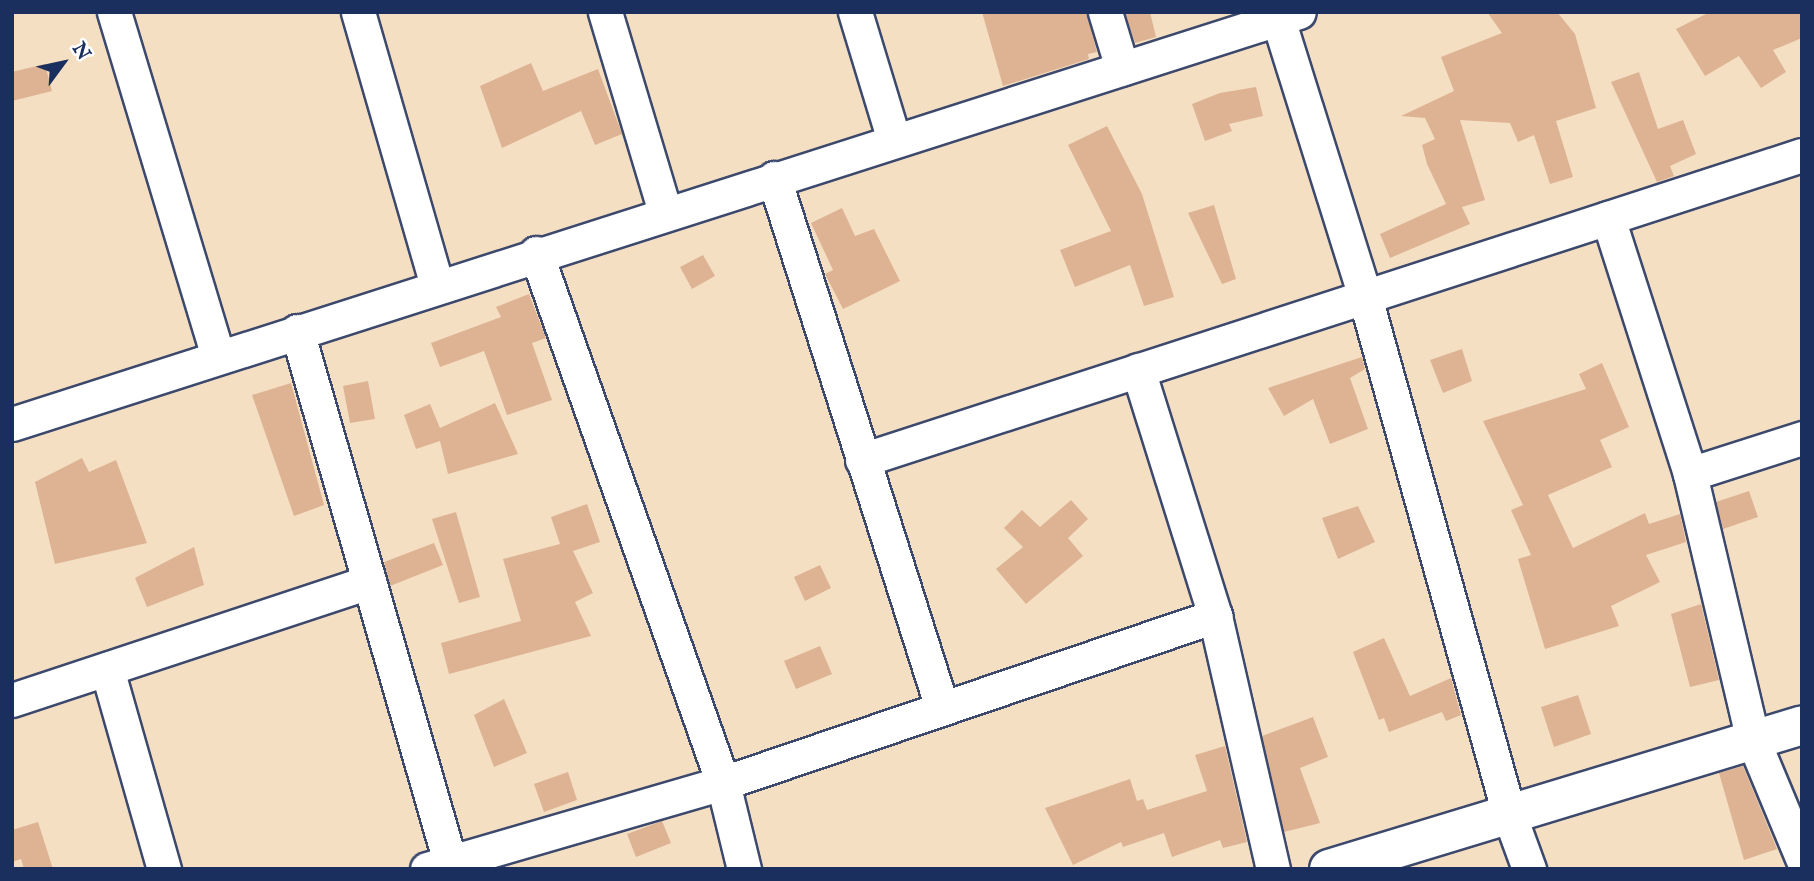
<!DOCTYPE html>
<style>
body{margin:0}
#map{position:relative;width:1814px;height:881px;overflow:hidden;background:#f5dfc3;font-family:"IM FELL English",serif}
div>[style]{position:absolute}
.building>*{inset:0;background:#ddb393}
.roads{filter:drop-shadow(2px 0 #3c496d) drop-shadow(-2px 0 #3c496d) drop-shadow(0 2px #3c496d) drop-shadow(0 -2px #3c496d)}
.street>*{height:33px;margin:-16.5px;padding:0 16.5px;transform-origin:16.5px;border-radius:16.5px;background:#fff}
.secondary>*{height:38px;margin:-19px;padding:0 19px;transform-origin:19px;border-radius:19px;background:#fff}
span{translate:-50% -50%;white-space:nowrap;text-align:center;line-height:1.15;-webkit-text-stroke:7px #fff;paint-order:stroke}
.frame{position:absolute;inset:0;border:14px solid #1b2f5e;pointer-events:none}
.north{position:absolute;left:28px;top:28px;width:70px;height:70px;-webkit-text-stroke:5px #fff;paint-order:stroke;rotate:57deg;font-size:19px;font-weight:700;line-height:28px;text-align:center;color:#1b2f5e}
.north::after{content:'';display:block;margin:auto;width:24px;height:32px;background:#1b2f5e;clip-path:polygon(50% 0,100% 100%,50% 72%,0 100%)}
</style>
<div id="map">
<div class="building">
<div style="clip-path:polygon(982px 12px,1086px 12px,1097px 52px,1088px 54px,1089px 59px,1003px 86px)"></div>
<div style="clip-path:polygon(1125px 12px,1150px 12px,1156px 37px,1135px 43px)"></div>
<div style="clip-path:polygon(1487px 12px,1557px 12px,1575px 34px,1596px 108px,1556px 121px,1573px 177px,1550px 184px,1534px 135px,1518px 142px,1510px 123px,1460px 120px,1485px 200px,1462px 207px,1470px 224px,1390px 258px,1380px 234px,1446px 204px,1427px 164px,1422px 145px,1435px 139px,1425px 118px,1401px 116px,1454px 91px,1441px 57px,1502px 33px)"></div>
<div style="clip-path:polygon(1710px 12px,1802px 12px,1802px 38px,1773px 50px,1786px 72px,1761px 88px,1739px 56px,1705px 76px,1676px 29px)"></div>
<div style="clip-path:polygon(531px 63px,543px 91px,598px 69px,622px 134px,595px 145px,581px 111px,502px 148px,480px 86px)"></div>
<div style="clip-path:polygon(45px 64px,52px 91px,12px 101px,12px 72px)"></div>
<div style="clip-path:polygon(1639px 72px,1658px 129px,1683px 120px,1696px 154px,1670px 166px,1674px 176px,1657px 182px,1611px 82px)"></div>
<div style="clip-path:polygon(1256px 87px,1263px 116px,1229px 124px,1232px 131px,1205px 141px,1192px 104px,1220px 93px)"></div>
<div style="clip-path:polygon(1107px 126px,1142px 194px,1174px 297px,1144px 306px,1130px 265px,1075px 287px,1060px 250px,1111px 231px,1068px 145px)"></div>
<div style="clip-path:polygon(1214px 205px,1236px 279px,1222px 284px,1188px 213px)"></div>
<div style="clip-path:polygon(842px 208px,855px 236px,874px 229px,900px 281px,843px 309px,825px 274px,833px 270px,811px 223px)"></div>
<div style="clip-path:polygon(703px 255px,715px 276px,692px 289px,680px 267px)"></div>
<div style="clip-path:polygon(529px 294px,546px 338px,532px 343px,552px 400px,507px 415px,484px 351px,440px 367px,431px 343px,501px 317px,496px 307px)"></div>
<div style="clip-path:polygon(1462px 349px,1472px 381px,1443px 393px,1430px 360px)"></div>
<div style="clip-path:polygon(1362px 357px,1365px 369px,1350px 378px,1368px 429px,1330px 444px,1313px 399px,1284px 416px,1268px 388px)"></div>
<div style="clip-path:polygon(1602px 363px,1629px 427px,1600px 440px,1612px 467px,1548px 495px,1573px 548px,1645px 513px,1649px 524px,1680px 514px,1686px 542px,1646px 555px,1660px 582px,1611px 606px,1619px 626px,1545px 649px,1518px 559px,1531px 555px,1511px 510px,1523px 505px,1483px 421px,1586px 389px,1579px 374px)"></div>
<div style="clip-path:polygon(368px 381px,375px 419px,350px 423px,343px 386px)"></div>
<div style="clip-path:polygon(291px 383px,324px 505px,294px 516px,252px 395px)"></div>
<div style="clip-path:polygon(495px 403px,518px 454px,448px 474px,440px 441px,416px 449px,404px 415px,430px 404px,440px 428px)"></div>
<div style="clip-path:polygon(82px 458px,89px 472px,116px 460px,147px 543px,55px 564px,35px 482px)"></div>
<div style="clip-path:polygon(1749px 491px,1758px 517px,1723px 529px,1716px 502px)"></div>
<div style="clip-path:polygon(1071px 500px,1088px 519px,1068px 538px,1083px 556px,1026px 604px,996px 569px,1023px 547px,1004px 528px,1022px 510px,1040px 527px)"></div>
<div style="clip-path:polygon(587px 504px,600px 542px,573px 551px,593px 593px,575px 602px,591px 636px,449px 674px,441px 643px,521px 621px,503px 559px,560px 544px,551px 517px)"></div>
<div style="clip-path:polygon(1358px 506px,1375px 542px,1338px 559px,1322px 518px)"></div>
<div style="clip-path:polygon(456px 512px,480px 597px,459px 603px,432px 519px)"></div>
<div style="clip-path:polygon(434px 543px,443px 565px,390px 586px,384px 562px)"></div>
<div style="clip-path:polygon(194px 547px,204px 585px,147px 607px,135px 578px)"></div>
<div style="clip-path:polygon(820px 565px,831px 588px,805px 601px,794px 577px)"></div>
<div style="clip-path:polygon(1701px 604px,1719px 680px,1690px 687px,1671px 614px)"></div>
<div style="clip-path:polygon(1384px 638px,1410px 696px,1451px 678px,1461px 715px,1446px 721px,1442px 712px,1389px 732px,1384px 718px,1379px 720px,1353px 652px)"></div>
<div style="clip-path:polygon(820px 646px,832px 674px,796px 689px,784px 661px)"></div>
<div style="clip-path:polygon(1578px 695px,1591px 734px,1554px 747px,1541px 707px)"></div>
<div style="clip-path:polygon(504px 699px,527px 753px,494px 767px,474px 715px)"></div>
<div style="clip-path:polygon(1313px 717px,1328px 757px,1300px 768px,1320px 823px,1284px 832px,1262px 736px)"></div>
<div style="clip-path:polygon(1225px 746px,1247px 842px,1223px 848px,1220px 840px,1172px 857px,1164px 833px,1123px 847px,1121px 842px,1073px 865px,1045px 808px,1130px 779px,1137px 801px,1143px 799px,1147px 810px,1207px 791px,1195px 755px)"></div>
<div style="clip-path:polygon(1743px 766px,1777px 849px,1744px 860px,1719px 773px)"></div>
<div style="clip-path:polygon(568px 772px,577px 800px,544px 812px,534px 784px)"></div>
<div style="clip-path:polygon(662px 821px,671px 843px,636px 857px,627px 834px)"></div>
<div style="clip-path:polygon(38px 822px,53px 869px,24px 869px,21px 859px,12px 862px,12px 830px)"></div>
</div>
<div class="roads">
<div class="street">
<div style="left:114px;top:12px;width:359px;rotate:73.2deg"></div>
<div style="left:358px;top:12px;width:284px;rotate:73.9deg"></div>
<div style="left:605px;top:12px;width:209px;rotate:73.3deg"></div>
<div style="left:855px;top:12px;width:134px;rotate:73.1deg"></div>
<div style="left:1105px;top:12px;width:59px;rotate:73.1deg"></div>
<div style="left:1278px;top:19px;width:291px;rotate:72.6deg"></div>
<div style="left:1365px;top:297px;width:537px;rotate:74.44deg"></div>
<div style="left:1509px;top:814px;width:59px;rotate:70deg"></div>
<div style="left:774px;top:178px;width:556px;rotate:72.41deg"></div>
<div style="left:1608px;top:218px;width:269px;rotate:72.2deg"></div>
<div style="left:1690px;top:474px;width:273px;rotate:76.7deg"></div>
<div style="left:1753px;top:740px;width:128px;rotate:67.4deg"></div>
<div style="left:536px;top:253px;width:562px;rotate:70.57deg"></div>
<div style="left:723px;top:783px;width:89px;rotate:76.3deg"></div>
<div style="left:297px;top:331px;width:553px;rotate:73.93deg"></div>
<div style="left:1138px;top:370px;width:258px;rotate:72.6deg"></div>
<div style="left:1215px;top:616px;width:260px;rotate:77.1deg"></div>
<div style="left:12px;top:424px;width:1351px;rotate:-17.75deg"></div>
<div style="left:862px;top:460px;width:988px;rotate:-17.98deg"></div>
<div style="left:1690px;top:474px;width:118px;rotate:-17.8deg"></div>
<div style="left:107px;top:669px;width:208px;rotate:74.1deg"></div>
<div style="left:12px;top:700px;width:376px;rotate:-18.3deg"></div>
<div style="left:427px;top:869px;width:308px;rotate:-16.2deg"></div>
<div style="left:723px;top:783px;width:520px;rotate:-18.75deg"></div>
</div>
<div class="secondary">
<div style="left:1329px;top:869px;width:494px;rotate:-16.9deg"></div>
</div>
</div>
<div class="frame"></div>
<div class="north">N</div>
</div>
